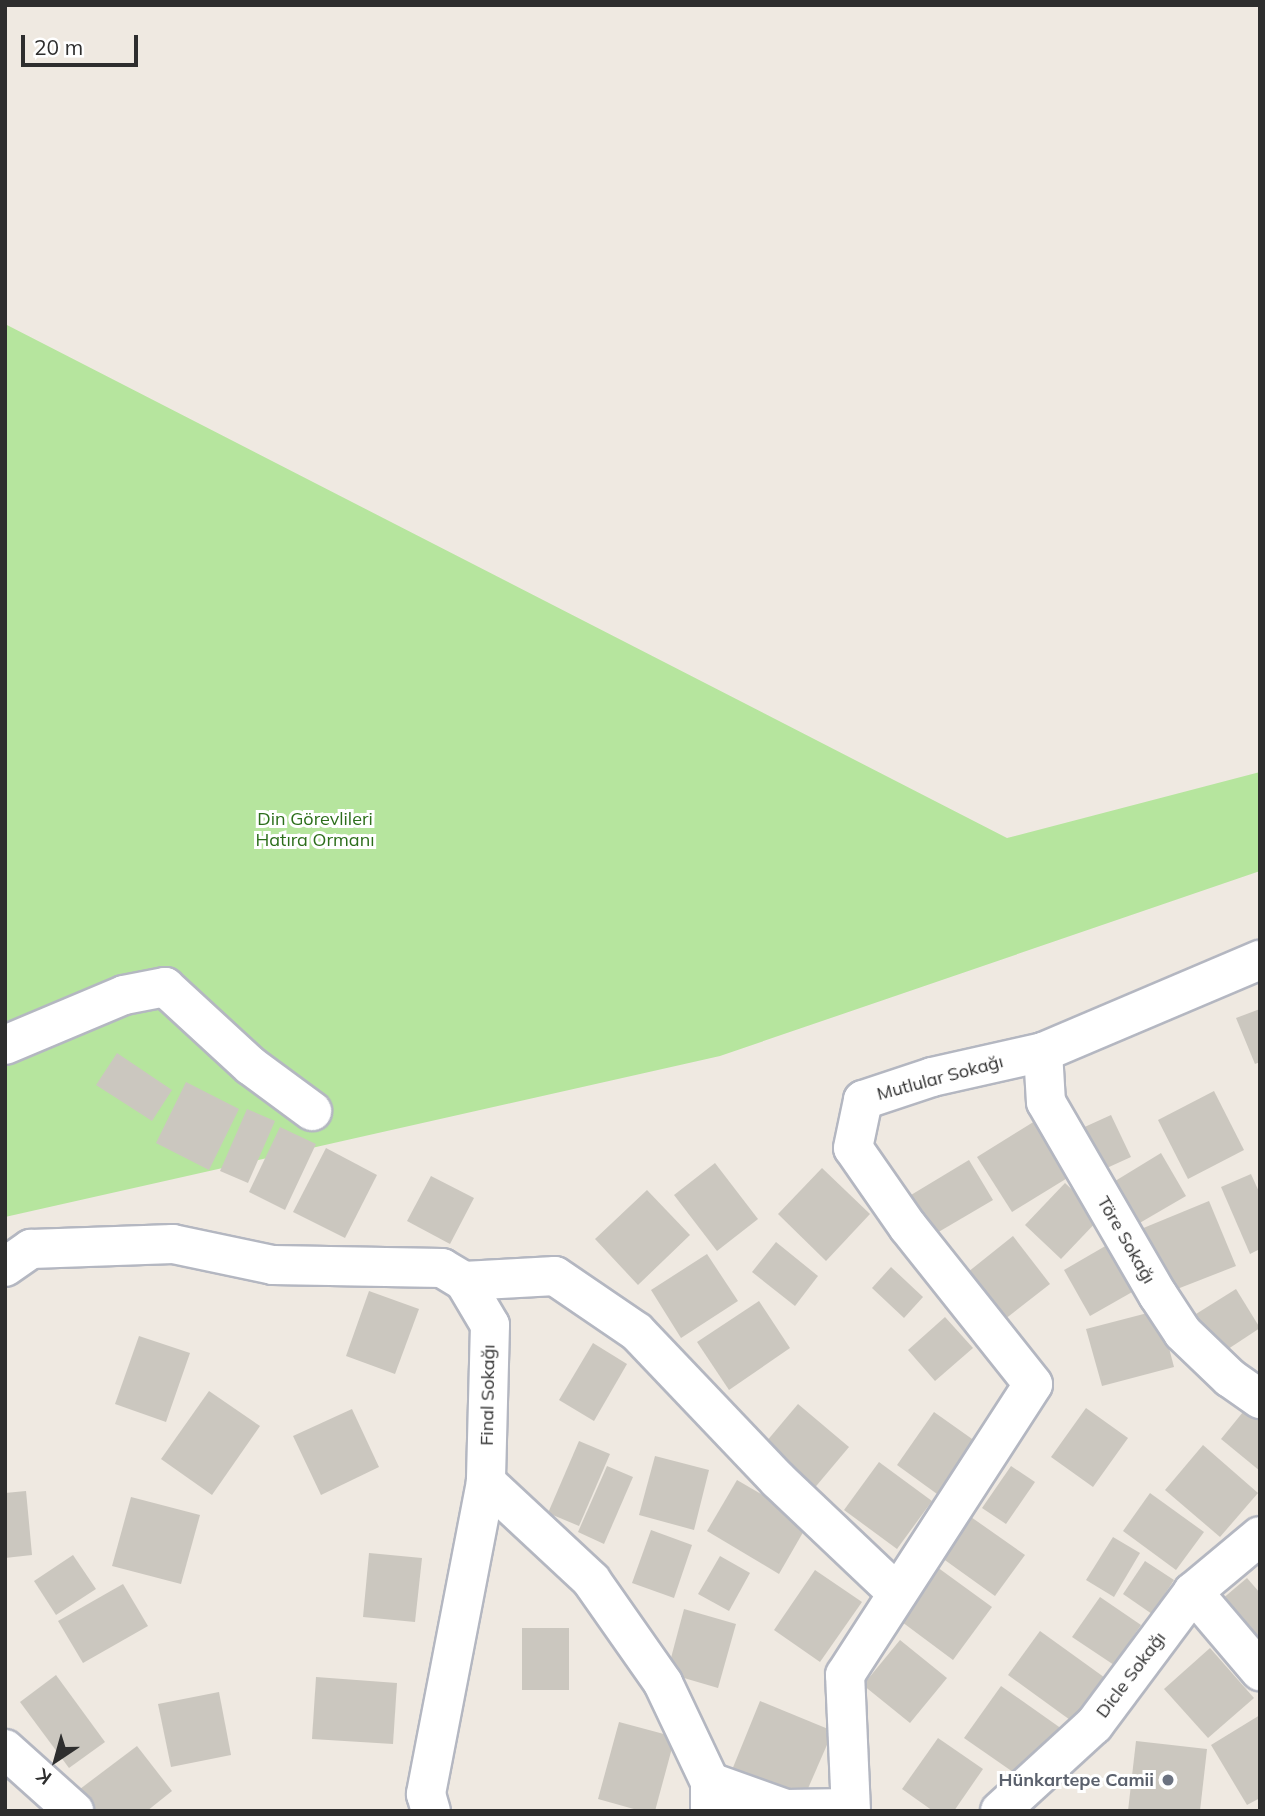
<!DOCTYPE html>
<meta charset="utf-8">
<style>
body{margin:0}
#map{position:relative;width:1265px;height:1816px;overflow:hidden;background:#efe9e1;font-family:Mulish,sans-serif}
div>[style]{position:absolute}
.green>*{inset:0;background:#b6e59e}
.building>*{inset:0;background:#cbc7bf}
.roads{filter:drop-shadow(2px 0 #b4b7c1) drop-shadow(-2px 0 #b4b7c1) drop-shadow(0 2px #b4b7c1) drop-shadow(0 -2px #b4b7c1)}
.minor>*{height:38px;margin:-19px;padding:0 19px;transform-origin:19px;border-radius:19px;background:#fff}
.dots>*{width:19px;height:19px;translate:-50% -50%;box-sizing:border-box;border:4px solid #fff;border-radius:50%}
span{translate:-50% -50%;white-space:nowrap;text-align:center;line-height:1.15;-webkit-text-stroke:6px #fff;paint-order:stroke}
.park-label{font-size:18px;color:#2c6e1b}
.street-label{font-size:18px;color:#2e2e2e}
.worship-label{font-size:18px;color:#5b616d;font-weight:700}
.right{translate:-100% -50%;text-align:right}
.frame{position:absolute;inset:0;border:7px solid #2e2e2e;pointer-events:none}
.north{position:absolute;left:21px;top:1725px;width:70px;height:70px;-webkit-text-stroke:5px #fff;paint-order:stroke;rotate:216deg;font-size:19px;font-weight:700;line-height:28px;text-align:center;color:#2e2e2e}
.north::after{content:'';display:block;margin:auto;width:24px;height:32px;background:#2e2e2e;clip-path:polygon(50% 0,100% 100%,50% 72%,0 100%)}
.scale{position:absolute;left:21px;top:35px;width:117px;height:32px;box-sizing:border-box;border:4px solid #2e2e2e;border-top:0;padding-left:9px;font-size:21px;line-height:24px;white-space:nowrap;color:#2e2e2e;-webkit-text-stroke:5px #fff;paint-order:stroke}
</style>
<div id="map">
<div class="green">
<div style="clip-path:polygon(5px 324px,1007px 838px,1260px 772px,1260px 871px,720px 1056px,5px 1217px)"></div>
</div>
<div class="building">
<div style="clip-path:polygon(1260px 1009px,1260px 1062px,1255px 1064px,1236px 1018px)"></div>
<div style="clip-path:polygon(117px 1053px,172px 1090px,152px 1121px,96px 1085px)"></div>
<div style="clip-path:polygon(186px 1082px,239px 1109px,209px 1170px,156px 1143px)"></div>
<div style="clip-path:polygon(1214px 1091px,1244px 1150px,1188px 1179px,1158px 1120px)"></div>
<div style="clip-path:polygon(247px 1109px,275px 1121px,248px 1183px,220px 1171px)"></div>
<div style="clip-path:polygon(1111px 1115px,1131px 1157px,1098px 1172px,1078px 1130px)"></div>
<div style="clip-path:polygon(1035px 1121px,1069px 1177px,1012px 1212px,977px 1157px)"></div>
<div style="clip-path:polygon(280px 1127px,316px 1144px,285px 1210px,249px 1192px)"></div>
<div style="clip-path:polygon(326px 1148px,377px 1175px,345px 1238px,293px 1212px)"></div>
<div style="clip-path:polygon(1161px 1153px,1186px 1196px,1131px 1228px,1107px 1186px)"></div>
<div style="clip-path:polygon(969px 1160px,993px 1200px,930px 1237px,906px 1198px)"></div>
<div style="clip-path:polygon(715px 1163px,758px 1219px,717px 1251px,674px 1195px)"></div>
<div style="clip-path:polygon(822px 1168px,870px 1214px,826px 1261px,778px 1214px)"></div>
<div style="clip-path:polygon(1251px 1174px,1260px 1194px,1260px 1249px,1250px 1254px,1221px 1187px)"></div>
<div style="clip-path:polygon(431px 1176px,474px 1198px,450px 1244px,407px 1221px)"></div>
<div style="clip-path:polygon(1065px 1183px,1101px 1217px,1061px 1259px,1025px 1225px)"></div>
<div style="clip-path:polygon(647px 1190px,690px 1235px,638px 1285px,595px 1239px)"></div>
<div style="clip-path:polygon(1209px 1201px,1236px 1266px,1167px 1293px,1141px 1229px)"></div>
<div style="clip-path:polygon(1013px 1236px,1050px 1284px,1000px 1323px,963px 1276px)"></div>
<div style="clip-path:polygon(1114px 1241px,1141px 1287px,1090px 1316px,1064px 1270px)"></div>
<div style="clip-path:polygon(776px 1242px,818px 1276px,795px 1306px,752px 1272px)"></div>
<div style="clip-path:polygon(707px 1254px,738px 1301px,681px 1338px,651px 1290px)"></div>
<div style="clip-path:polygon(891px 1267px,923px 1297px,904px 1318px,872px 1288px)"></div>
<div style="clip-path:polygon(1236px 1289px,1260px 1328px,1222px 1353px,1196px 1314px)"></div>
<div style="clip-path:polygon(369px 1291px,419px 1309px,395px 1374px,346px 1356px)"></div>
<div style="clip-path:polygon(759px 1301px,790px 1348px,729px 1390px,697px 1342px)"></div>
<div style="clip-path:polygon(1159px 1310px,1174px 1367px,1102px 1386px,1086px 1329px)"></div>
<div style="clip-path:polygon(945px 1317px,973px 1348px,935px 1381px,908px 1350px)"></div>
<div style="clip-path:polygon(139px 1336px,190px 1353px,166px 1422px,115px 1404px)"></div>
<div style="clip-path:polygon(593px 1343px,627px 1364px,594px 1421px,559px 1400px)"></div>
<div style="clip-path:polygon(209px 1391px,260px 1426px,212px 1495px,161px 1459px)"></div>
<div style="clip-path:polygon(1252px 1401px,1260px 1408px,1260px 1471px,1221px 1439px)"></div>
<div style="clip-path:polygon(798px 1404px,849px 1447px,812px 1491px,761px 1448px)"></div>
<div style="clip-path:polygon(1086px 1408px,1128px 1438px,1093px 1487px,1051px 1457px)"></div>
<div style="clip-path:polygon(352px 1409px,379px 1467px,321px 1495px,293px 1436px)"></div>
<div style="clip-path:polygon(934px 1412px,982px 1446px,944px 1499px,897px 1465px)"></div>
<div style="clip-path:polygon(579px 1441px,610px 1454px,579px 1526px,548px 1513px)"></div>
<div style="clip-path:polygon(1203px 1445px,1258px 1493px,1220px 1537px,1165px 1490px)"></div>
<div style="clip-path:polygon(655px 1456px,709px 1470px,694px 1530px,639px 1515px)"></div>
<div style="clip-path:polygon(879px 1462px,932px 1501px,897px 1549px,844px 1510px)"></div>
<div style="clip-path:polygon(607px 1466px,633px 1477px,604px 1544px,578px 1532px)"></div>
<div style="clip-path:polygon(1011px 1466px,1035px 1482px,1006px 1524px,982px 1508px)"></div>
<div style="clip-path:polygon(737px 1480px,809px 1522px,779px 1574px,707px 1531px)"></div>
<div style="clip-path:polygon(26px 1491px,32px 1555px,5px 1558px,5px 1493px)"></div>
<div style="clip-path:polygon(1150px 1493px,1204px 1532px,1176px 1570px,1123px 1531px)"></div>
<div style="clip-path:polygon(131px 1497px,200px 1515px,181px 1584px,112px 1566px)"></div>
<div style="clip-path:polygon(971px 1517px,1025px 1555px,995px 1596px,942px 1558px)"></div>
<div style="clip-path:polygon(651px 1530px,692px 1545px,674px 1598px,632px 1583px)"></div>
<div style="clip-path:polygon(1113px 1537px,1140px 1553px,1114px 1597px,1086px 1580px)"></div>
<div style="clip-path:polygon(369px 1553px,422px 1558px,415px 1622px,363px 1617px)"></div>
<div style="clip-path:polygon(73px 1555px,96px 1589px,56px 1615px,34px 1581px)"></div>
<div style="clip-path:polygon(720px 1556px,750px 1573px,729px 1611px,698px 1594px)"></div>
<div style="clip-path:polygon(1145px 1561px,1174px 1580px,1152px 1614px,1123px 1594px)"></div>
<div style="clip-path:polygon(937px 1567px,992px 1607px,953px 1660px,898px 1619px)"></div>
<div style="clip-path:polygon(815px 1570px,862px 1602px,820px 1662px,774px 1630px)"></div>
<div style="clip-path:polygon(1247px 1578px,1260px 1593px,1260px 1657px,1215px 1605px)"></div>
<div style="clip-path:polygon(123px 1584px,148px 1626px,83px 1663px,58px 1621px)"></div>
<div style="clip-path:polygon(1100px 1597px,1141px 1625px,1114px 1665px,1072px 1637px)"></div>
<div style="clip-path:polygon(684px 1609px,736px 1624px,718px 1688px,667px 1673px)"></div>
<div style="clip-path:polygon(522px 1628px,569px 1628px,569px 1690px,522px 1690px)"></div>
<div style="clip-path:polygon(1040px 1631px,1108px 1680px,1077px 1725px,1008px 1675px)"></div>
<div style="clip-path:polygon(900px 1640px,947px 1678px,910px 1723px,863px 1685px)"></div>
<div style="clip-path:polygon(1210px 1648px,1254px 1698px,1208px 1738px,1164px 1689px)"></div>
<div style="clip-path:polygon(56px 1675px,105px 1742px,69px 1768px,20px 1702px)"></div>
<div style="clip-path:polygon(316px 1677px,397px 1683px,393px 1744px,312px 1739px)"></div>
<div style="clip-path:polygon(1001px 1686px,1062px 1729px,1026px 1781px,964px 1738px)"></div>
<div style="clip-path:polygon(219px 1692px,231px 1755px,171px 1767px,158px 1704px)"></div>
<div style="clip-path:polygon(760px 1701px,833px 1731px,803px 1800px,732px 1770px)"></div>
<div style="clip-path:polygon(1260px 1715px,1260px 1798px,1247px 1805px,1211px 1745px)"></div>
<div style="clip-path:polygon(619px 1722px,675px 1737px,655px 1811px,641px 1811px,598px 1799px)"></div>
<div style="clip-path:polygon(938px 1738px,983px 1769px,954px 1811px,933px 1811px,902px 1789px)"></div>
<div style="clip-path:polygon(1136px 1741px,1207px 1749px,1200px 1811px,1128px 1811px)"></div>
<div style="clip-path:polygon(137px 1746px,172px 1791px,147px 1811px,96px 1811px,80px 1789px)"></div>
</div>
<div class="roads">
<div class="minor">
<div style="left:5px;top:1045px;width:129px;rotate:-22.8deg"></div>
<div style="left:124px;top:995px;width:42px;rotate:-11deg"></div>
<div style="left:165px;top:987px;width:117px;rotate:42.6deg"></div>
<div style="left:251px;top:1066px;width:76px;rotate:36.4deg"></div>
<div style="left:1043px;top:1052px;width:50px;rotate:86.6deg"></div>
<div style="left:1046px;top:1102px;width:223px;rotate:59.9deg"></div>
<div style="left:1158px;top:1295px;width:45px;rotate:56.7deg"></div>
<div style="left:1183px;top:1333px;width:65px;rotate:43.8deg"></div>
<div style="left:1230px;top:1378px;width:37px;rotate:35deg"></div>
<div style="left:5px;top:1267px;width:32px;rotate:-35deg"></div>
<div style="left:31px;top:1249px;width:142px;rotate:-2deg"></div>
<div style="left:173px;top:1244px;width:102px;rotate:11.9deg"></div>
<div style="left:273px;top:1265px;width:169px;rotate:1deg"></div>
<div style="left:442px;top:1268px;width:26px;rotate:31deg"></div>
<div style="left:464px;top:1281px;width:51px;rotate:59.4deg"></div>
<div style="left:490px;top:1325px;width:157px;rotate:91.5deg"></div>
<div style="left:486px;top:1482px;width:318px;rotate:100.9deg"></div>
<div style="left:426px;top:1794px;width:18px;rotate:74deg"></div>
<div style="left:464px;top:1281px;width:91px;rotate:-3.1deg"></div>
<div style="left:555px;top:1276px;width:99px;rotate:34.3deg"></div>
<div style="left:637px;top:1332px;width:204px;rotate:46.4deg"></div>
<div style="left:778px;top:1480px;width:164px;rotate:43.5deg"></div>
<div style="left:486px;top:1482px;width:144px;rotate:43deg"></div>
<div style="left:591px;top:1580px;width:126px;rotate:55deg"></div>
<div style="left:663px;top:1683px;width:110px;rotate:64.6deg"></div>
<div style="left:710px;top:1782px;width:29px;rotate:90deg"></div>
<div style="left:1193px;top:1592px;width:104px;rotate:49.7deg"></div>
<div style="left:5px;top:1749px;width:93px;rotate:41.9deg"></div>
<div style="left:710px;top:1782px;width:81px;rotate:19.6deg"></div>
<div style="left:786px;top:1809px;width:64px;rotate:-0.9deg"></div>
<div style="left:851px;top:1811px;width:136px;rotate:-92.5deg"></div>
<div style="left:845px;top:1675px;width:346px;rotate:-57.1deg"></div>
<div style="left:1033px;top:1384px;width:201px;rotate:-128.5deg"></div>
<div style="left:908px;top:1227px;width:96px;rotate:-124.8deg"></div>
<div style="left:853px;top:1148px;width:49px;rotate:-78.2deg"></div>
<div style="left:863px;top:1100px;width:73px;rotate:-18.4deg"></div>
<div style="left:932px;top:1077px;width:114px;rotate:-12.7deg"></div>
<div style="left:1043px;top:1052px;width:236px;rotate:-23deg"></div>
<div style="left:1000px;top:1811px;width:127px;rotate:-42.5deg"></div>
<div style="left:1094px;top:1725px;width:166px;rotate:-53.3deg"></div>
<div style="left:1193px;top:1592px;width:87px;rotate:-39.9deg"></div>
</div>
</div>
<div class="dots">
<div style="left:1168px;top:1780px;background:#6b7280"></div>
</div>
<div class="park-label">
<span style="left:315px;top:830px">Din Görevlileri<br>Hatıra Ormanı</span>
</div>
<div class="street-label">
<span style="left:940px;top:1078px;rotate:-15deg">Mutlular Sokağı</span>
<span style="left:1126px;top:1240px;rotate:60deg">Töre Sokağı</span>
<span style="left:488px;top:1395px;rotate:-89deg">Final Sokağı</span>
<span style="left:1131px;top:1675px;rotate:-53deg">Dicle Sokağı</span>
</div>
<div class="worship-label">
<span class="right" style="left:1154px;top:1780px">Hünkartepe Camii</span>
</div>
<div class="frame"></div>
<div class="north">K</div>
<div class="scale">20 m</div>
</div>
